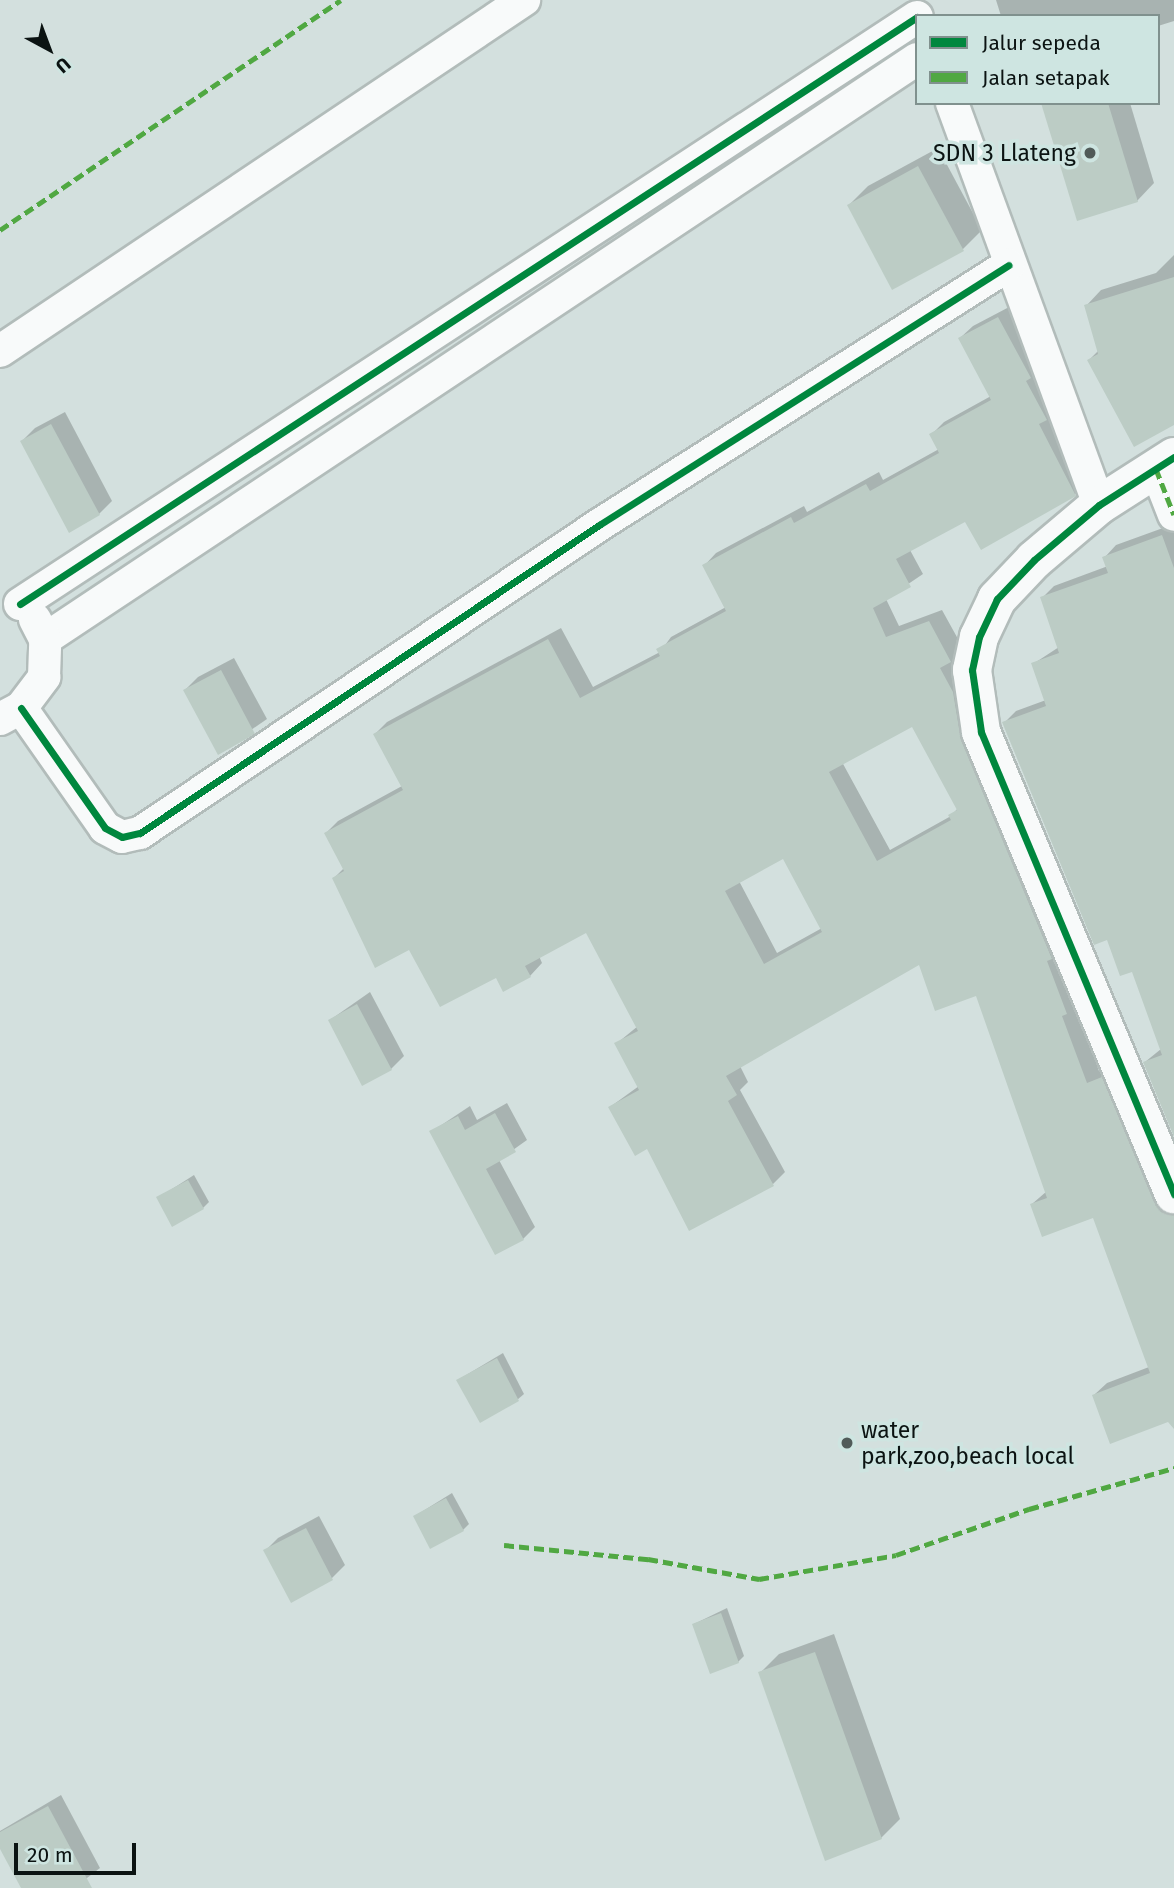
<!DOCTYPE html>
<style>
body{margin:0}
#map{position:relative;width:1174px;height:1888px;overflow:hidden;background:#d3e0de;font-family:"Fira Sans",sans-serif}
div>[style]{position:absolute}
.shadow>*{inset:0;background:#0003}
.building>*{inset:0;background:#bcccc5}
.roads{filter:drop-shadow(2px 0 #b2bcba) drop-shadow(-2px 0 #b2bcba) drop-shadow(0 2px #b2bcba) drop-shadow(0 -2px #b2bcba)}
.minor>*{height:32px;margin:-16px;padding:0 16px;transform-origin:16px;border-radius:16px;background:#f8fafa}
.tertiary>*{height:38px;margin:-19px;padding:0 19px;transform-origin:19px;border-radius:19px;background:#f8fafa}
.quiet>*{height:5px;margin-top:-2.5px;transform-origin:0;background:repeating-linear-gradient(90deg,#50a842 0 10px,transparent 0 15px)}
.cycleway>*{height:7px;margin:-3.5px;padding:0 3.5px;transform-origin:3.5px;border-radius:3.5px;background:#00873e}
.dots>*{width:19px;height:19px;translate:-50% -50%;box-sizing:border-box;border:4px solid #cee5e1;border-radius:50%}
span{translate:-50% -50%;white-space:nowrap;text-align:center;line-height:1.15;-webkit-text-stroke:7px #cee5e1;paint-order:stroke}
.poi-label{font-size:23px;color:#0b1312}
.right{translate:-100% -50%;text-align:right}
.left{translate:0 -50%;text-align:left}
.legend{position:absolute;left:915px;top:14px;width:245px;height:91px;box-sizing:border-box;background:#cee5e1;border:2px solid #80918e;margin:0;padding:9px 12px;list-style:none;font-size:21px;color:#0b1312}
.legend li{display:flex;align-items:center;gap:14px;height:35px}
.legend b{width:35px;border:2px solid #80918e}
.north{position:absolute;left:14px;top:14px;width:70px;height:70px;-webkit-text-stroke:5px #cee5e1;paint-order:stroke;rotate:139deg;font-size:19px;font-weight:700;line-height:28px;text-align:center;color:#0b1312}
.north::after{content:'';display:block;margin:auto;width:24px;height:32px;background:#0b1312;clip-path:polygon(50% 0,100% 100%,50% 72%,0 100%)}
.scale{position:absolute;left:14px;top:1843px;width:122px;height:32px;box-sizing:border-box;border:4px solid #0b1312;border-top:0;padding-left:9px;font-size:21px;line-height:24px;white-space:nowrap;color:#0b1312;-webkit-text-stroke:5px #cee5e1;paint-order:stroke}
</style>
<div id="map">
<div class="shadow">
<div style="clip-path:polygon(996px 0,1174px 0,1174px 21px,1158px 26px,1158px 16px,1001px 16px)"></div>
<div style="clip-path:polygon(1043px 103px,1130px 103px,1154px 183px,1137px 201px)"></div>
<div style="clip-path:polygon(938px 148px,982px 230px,963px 249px,893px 288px,849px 205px,868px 186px)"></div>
<div style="clip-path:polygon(1174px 255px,1174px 423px,1089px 360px,1099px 350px,1086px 306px,1101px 290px,1156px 273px)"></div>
<div style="clip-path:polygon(evenodd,1011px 306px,1087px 482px,1075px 494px,966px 519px,910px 550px,923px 574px,886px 599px,899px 626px,942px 610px,963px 648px,953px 657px,965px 679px,1099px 1071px,1114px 1066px,1174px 1199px,1174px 1418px,1094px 1395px,1107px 1383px,1149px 1367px,1094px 1216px,1032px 1204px,1047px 1191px,977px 994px,920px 962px,740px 1066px,748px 1082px,740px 1090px,785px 1172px,773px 1184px,647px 1147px,610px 1107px,639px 1086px,616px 1044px,638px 1026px,587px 930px,539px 956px,542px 963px,530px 976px,496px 976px,410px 947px,334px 878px,344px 868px,326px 833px,338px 821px,402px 786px,375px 734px,387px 722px,561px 628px,593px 687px,660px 652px,671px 637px,726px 607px,704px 566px,716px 553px,804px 506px,807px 512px,879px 472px,883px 480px,939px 449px,931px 435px,944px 422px,991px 396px,960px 338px,973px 326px,1011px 306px,913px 725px,958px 808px,951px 816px,890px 850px,842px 762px,913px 725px,1011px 306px,783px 857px,822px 928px,777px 953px,739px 881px,783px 857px)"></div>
<div style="clip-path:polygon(65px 412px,112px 501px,99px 514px,22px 441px,35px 428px)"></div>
<div style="clip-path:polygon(1174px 524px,1174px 1133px,1145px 1062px,1161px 1049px,1133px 970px,1108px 938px,1004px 723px,1016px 711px,1046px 700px,1033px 664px,1059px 647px,1042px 598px,1054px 586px,1108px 566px,1105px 557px,1116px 545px)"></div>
<div style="clip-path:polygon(234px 658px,267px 719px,219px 752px,185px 690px,198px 677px)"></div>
<div style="clip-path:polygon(370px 992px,404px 1056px,391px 1069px,330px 1020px)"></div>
<div style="clip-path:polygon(507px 1103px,527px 1140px,499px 1160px,535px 1227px,523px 1239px,431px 1132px,470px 1106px,477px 1120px)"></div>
<div style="clip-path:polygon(194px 1175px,209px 1202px,203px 1208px,158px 1198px)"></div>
<div style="clip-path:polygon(503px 1353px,524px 1394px,517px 1400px,458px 1380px)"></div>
<div style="clip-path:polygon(452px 1493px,469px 1524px,463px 1530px,415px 1516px)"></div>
<div style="clip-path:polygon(319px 1516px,345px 1565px,332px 1578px,292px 1600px,265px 1551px,278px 1538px)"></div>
<div style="clip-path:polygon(727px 1608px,744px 1656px,738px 1662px,694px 1624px)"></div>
<div style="clip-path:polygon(834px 1634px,900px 1819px,881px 1838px,760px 1673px,779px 1654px)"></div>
<div style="clip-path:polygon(61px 1795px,100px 1868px,74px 1888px,23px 1888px,0 1846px,0 1831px)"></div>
</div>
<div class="building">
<div style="clip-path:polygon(1041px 103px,1108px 103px,1138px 202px,1077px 221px)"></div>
<div style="clip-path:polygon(918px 166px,964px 251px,892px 290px,847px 205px)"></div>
<div style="clip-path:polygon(1174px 277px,1174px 425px,1134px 447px,1087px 360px,1098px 354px,1084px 305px)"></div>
<div style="clip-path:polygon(evenodd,998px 317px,1031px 378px,1026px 381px,1047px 420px,1039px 424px,1076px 496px,981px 550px,965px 522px,896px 559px,911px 587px,873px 608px,886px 637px,929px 621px,951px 662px,940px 668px,953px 692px,961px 740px,1052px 959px,1047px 961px,1067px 1014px,1062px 1016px,1087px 1083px,1102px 1077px,1154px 1202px,1161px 1212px,1174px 1215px,1174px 1429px,1168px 1422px,1110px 1444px,1092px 1395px,1150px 1373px,1093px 1218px,1042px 1237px,1030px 1204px,1047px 1198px,976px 996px,935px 1011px,919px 965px,726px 1076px,737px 1095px,728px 1101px,774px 1186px,689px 1231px,647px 1149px,635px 1156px,608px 1107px,639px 1090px,614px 1043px,638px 1031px,586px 933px,525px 966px,531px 977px,503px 992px,496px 978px,440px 1007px,409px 950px,375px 968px,332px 878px,344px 871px,324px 833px,403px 790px,373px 734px,548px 639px,580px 698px,660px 656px,656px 649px,726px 611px,702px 565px,791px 517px,794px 523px,866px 484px,870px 491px,939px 453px,929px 434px,991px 400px,958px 338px,998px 317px,912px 727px,957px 810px,948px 815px,951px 820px,877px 861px,829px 772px,912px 727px,998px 317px,783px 859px,822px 932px,764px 964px,725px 891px,783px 859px)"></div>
<div style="clip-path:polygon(51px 424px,100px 515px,69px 533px,20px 441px)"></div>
<div style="clip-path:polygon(1162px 535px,1174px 568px,1174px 1137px,1143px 1062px,1162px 1055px,1132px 972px,1120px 976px,1107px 940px,1094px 945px,1002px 722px,1046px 706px,1031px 663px,1059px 653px,1040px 597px,1108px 573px,1102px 557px)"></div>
<div style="clip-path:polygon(221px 670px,255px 734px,218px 755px,183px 690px)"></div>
<div style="clip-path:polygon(357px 1004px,392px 1070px,362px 1086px,328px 1020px)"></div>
<div style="clip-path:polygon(495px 1113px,516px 1152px,486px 1169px,524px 1240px,495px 1255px,429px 1131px,458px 1116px,465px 1130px)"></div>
<div style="clip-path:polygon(188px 1180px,204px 1209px,172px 1227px,156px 1197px)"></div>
<div style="clip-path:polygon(497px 1358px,519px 1401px,480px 1423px,456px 1380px)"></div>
<div style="clip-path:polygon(446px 1498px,464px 1531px,430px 1549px,413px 1516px)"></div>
<div style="clip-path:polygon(306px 1528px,333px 1580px,291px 1603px,263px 1550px)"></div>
<div style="clip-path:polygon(721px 1613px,739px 1663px,710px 1674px,692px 1624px)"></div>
<div style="clip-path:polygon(815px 1652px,882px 1839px,825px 1861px,758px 1672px)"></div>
<div style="clip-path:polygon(48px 1806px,92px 1888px,21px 1888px,0 1849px,0 1832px)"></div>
</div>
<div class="roads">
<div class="minor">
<div style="left:952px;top:103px;width:428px;rotate:69.9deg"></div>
<div style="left:0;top:351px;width:631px;rotate:-33.82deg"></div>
<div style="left:1156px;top:469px;width:49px;rotate:68.6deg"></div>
<div style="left:20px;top:604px;width:1072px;rotate:-33.2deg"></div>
<div style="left:45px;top:639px;width:1047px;rotate:-33.63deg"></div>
<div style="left:21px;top:708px;width:146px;rotate:55deg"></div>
<div style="left:105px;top:828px;width:19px;rotate:28deg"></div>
<div style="left:122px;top:837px;width:18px;rotate:-13deg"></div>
<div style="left:140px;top:833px;width:553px;rotate:-33.86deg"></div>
<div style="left:599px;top:525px;width:485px;rotate:-32.4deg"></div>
<div style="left:0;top:719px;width:24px;rotate:-28deg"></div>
<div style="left:21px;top:708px;width:39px;rotate:-53deg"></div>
<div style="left:44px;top:677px;width:38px;rotate:-88deg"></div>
<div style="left:45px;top:639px;width:22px;rotate:-117deg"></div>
</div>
<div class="tertiary">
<div style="left:1174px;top:457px;width:89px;rotate:147.4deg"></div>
<div style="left:1099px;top:505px;width:85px;rotate:139.8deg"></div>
<div style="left:1034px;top:560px;width:54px;rotate:133.5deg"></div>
<div style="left:997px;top:599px;width:42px;rotate:115.3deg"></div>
<div style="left:979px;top:637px;width:34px;rotate:102deg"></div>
<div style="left:972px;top:670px;width:63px;rotate:81.7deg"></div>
<div style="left:981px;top:732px;width:501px;rotate:67.33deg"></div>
</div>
</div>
<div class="quiet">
<div style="left:0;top:230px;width:411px;rotate:-34deg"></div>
<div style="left:1156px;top:469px;width:49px;rotate:68.6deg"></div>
<div style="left:504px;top:1545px;width:145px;rotate:5.6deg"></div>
<div style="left:648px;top:1559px;width:113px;rotate:10.2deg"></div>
<div style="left:759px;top:1579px;width:139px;rotate:-9.9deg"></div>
<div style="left:896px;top:1555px;width:141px;rotate:-19.1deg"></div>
<div style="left:1029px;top:1509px;width:151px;rotate:-15.8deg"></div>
</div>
<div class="cycleway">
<div style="left:1174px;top:457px;width:89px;rotate:147.4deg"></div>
<div style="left:1099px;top:505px;width:85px;rotate:139.8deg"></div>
<div style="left:1034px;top:560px;width:54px;rotate:133.5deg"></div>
<div style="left:997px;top:599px;width:42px;rotate:115.3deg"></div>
<div style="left:979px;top:637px;width:34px;rotate:102deg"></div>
<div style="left:972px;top:670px;width:63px;rotate:81.7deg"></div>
<div style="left:981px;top:732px;width:501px;rotate:67.33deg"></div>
<div style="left:20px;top:604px;width:1072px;rotate:-33.2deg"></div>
<div style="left:21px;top:708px;width:146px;rotate:55deg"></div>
<div style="left:105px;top:828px;width:19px;rotate:28deg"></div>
<div style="left:122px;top:837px;width:18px;rotate:-13deg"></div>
<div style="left:140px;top:833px;width:553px;rotate:-33.86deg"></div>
<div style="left:599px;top:525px;width:485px;rotate:-32.4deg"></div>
</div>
<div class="dots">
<div style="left:1090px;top:153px;background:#515b59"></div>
<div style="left:847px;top:1443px;background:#515b59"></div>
</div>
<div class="poi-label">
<span class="right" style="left:1076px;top:153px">SDN 3 Llateng</span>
<span class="left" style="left:861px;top:1443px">water<br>park,zoo,beach local</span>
</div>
<ul class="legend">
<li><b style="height:9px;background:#00873e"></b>Jalur sepeda</li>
<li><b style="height:9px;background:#50a842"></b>Jalan setapak</li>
</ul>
<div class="north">U</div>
<div class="scale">20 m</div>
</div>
